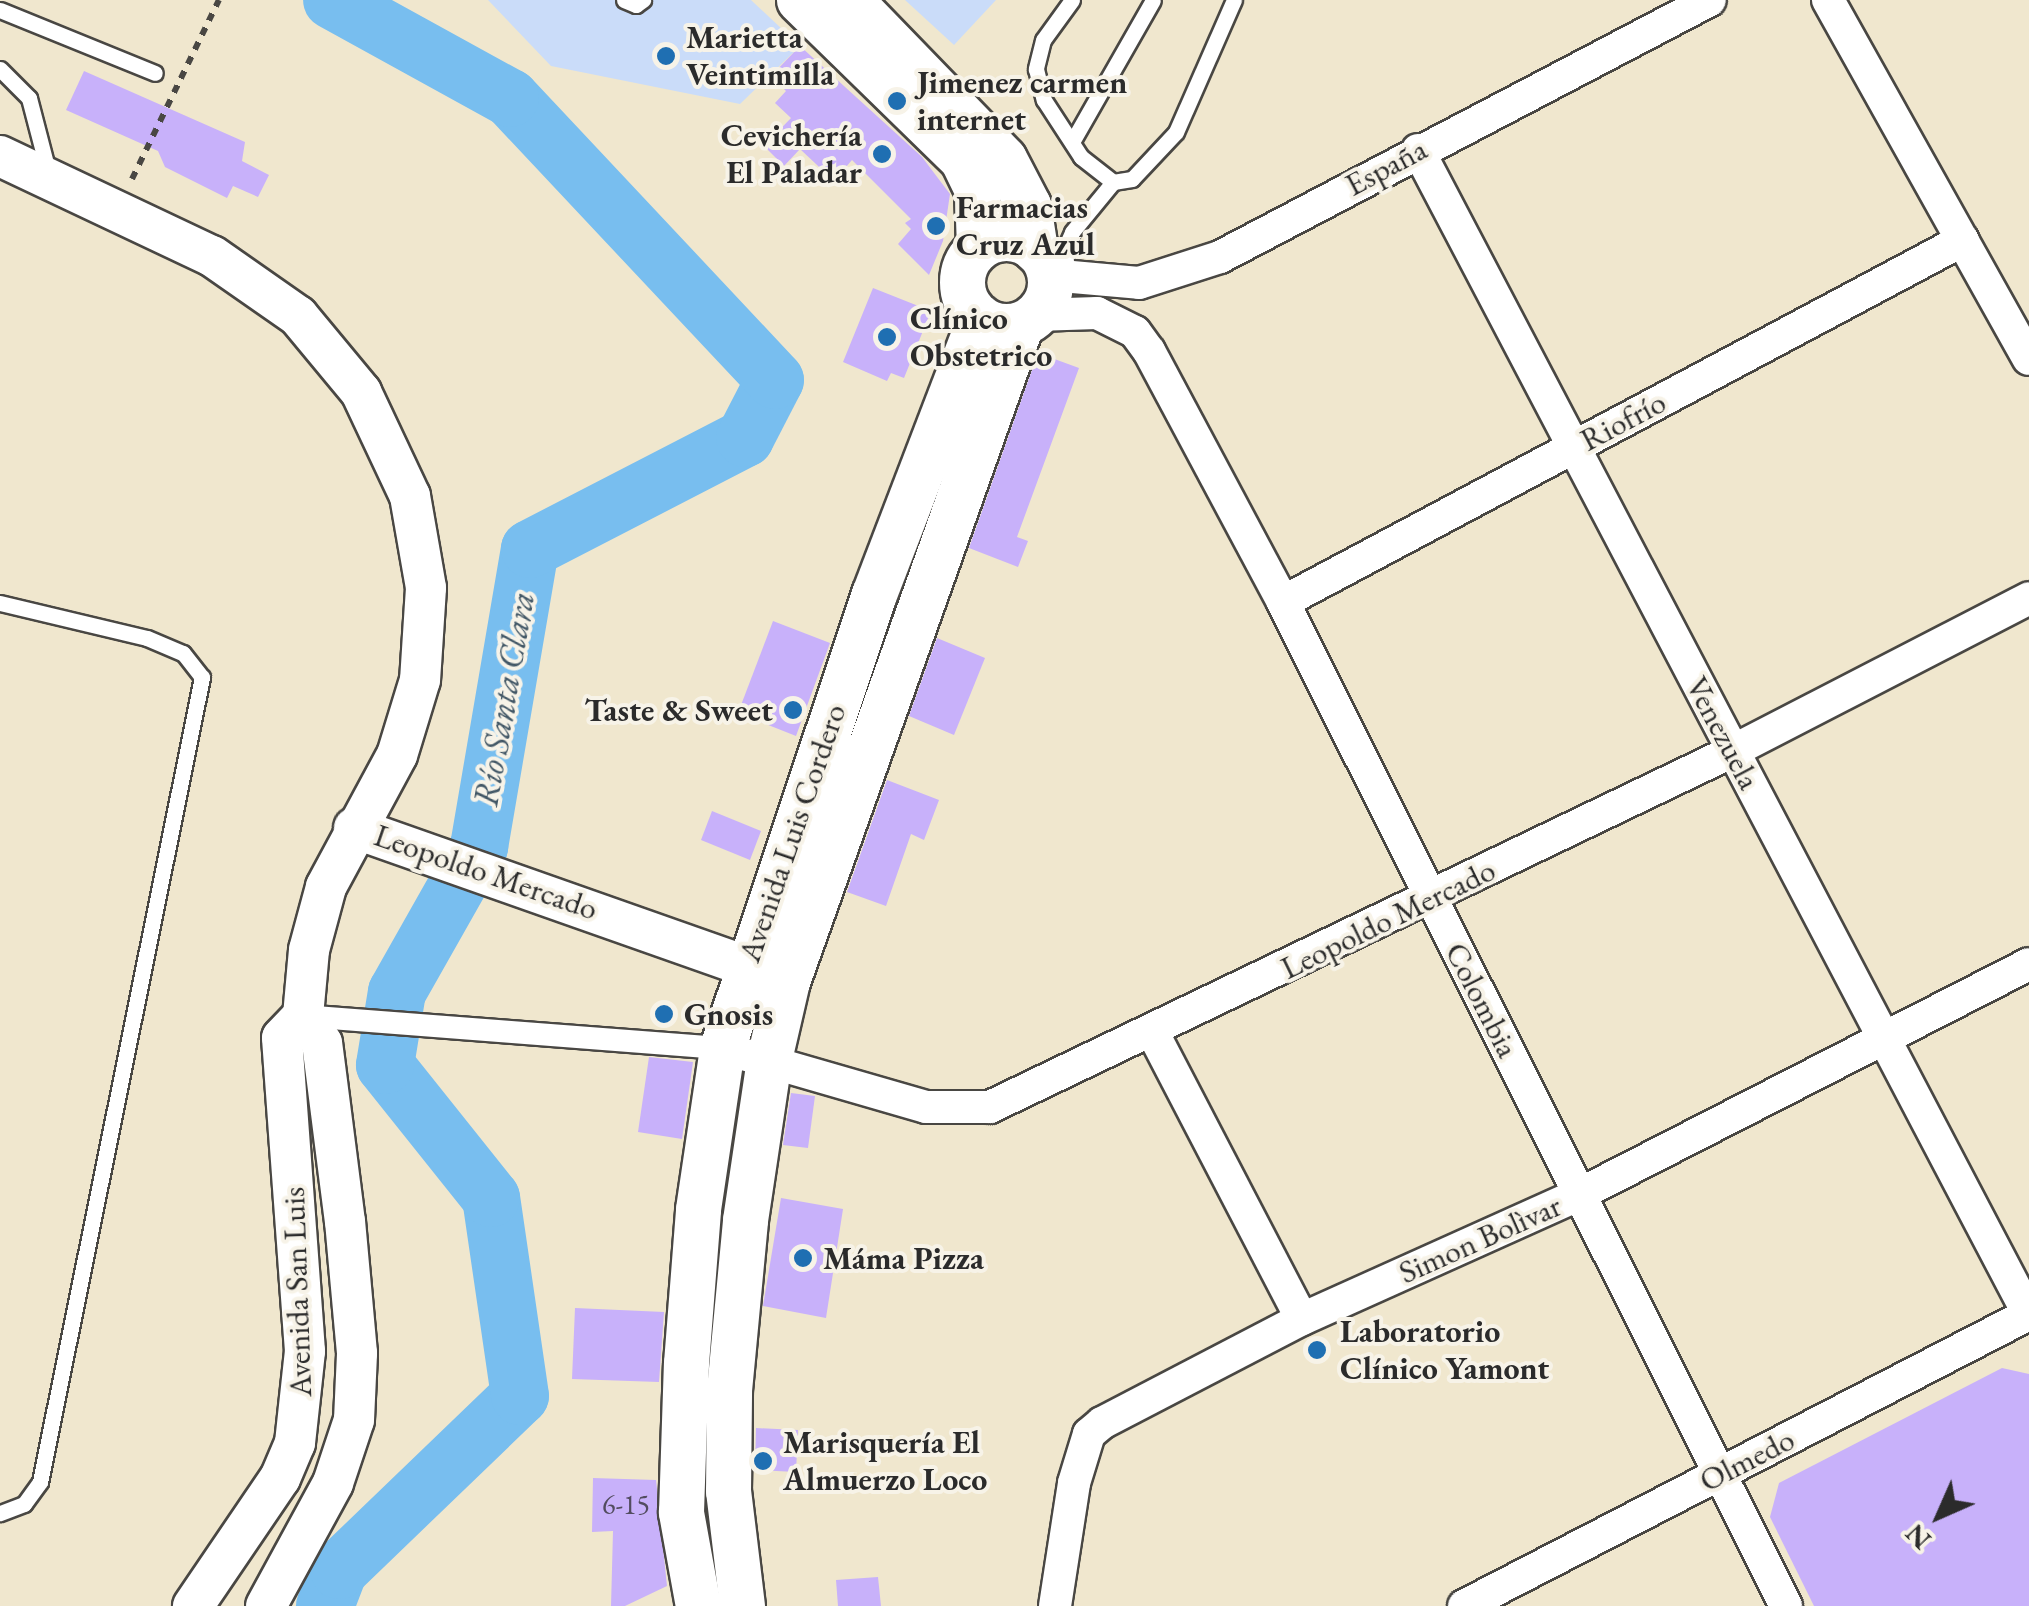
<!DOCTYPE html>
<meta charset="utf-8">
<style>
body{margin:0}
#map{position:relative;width:2029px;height:1606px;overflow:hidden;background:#f0e7ce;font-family:"EB Garamond",serif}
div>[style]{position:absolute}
.built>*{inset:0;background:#cadcf9}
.river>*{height:58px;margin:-29px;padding:0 29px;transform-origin:29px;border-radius:29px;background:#78beef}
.building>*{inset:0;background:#c8b1fa}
.path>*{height:6px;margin-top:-3px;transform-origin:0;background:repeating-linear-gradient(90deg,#494743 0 8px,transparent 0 16px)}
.roads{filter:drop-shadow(2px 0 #494743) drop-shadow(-2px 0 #494743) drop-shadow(0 2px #494743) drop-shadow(0 -2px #494743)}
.service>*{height:15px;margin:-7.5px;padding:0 7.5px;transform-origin:7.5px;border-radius:7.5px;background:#fff}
.pedestrian>*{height:22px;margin:-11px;padding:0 11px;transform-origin:11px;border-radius:11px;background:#fff}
.minor>*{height:32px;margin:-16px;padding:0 16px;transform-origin:16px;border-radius:16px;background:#fff}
.tertiary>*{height:40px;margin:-20px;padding:0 20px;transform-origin:20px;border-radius:20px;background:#fff}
.secondary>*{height:45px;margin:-22.5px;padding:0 22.5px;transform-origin:22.5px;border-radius:22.5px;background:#fff}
.secondary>.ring{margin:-22.5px;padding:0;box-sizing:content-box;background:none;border:45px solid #fff;border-radius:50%}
.dots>*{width:28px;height:28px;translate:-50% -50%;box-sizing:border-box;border:5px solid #f7f3e8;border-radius:50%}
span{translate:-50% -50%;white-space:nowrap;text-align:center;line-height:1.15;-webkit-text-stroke:8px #f7f3e8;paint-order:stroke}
.number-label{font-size:28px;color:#524c5f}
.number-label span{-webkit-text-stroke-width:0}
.poi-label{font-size:32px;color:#2b2b2b;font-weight:700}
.left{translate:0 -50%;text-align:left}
.right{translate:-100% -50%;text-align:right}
.street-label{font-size:32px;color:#2b2b2b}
.water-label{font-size:35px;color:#425766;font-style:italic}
.north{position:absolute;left:1889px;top:1466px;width:100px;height:100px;-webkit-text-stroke:8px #f7f3e8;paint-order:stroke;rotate:225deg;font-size:28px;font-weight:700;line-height:40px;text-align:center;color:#2b2b2b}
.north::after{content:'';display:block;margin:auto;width:35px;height:45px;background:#2b2b2b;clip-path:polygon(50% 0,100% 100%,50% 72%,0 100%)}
</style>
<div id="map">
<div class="built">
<div style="clip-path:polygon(488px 0,751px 0,800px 46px,740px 104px,551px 66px)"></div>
<div style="clip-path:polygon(905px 0,996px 0,954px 45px)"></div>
</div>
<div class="river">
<div style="left:325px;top:1606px;width:39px;rotate:-69deg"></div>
<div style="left:339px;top:1570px;width:251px;rotate:-43.9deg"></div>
<div style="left:520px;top:1396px;width:200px;rotate:-98.3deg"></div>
<div style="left:491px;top:1198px;width:170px;rotate:-128.6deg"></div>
<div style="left:385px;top:1065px;width:74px;rotate:-80.7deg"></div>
<div style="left:397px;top:992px;width:167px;rotate:-60.5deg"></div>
<div style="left:479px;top:847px;width:302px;rotate:-80.3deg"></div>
<div style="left:530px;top:549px;width:242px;rotate:-27.3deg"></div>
<div style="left:745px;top:438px;width:65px;rotate:-62.7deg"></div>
<div style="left:775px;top:380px;width:387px;rotate:-133.2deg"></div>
<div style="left:510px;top:98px;width:203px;rotate:-151.2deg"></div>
</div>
<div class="building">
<div style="clip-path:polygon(800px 46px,922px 157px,950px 194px,943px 241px,929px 275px,898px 244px,911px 229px,905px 223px,911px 219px,852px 160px,834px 181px,800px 149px,784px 166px,764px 146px,791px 118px,775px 103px,786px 91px,771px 76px)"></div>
<div style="clip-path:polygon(84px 71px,245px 142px,242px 161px,269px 175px,258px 197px,233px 186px,227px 198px,165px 167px,158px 151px,66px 110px)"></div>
<div style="clip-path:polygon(873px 288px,931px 311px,904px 378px,891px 373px,887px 381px,843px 362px)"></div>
<div style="clip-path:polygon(1038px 353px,1079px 368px,1017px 537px,1028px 541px,1018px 567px,969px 548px)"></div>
<div style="clip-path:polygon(773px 621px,830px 643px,796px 736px,738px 713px)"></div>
<div style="clip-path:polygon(937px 638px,985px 658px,954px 735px,909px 716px)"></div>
<div style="clip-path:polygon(887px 780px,939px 800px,924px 840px,911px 834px,886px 906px,847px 892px)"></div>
<div style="clip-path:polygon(712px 811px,761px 831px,750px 860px,701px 840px)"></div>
<div style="clip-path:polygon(649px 1057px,693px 1062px,682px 1139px,638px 1132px)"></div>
<div style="clip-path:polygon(791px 1093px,815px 1096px,808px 1148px,783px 1145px)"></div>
<div style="clip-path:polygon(781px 1198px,843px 1209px,826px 1318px,763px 1306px)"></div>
<div style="clip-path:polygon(575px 1308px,664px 1312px,659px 1382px,572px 1379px)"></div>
<div style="clip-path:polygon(2002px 1368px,2029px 1374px,2029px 1606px,1814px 1606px,1770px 1517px,1779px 1483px)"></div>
<div style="clip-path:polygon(756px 1428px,798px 1430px,796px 1472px,755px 1470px)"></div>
<div style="clip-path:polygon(593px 1478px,656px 1480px,667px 1586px,625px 1606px,611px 1606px,613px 1531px,592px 1532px)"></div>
<div style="clip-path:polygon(878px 1577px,881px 1606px,838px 1606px,836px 1580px)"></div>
</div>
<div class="path">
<div style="left:132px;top:179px;width:199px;rotate:-64.1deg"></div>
</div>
<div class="roads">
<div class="service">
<div style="left:624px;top:0;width:13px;rotate:23deg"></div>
<div style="left:636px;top:5px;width:9px;rotate:-36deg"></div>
<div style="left:1072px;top:0;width:49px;rotate:125.9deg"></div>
<div style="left:1043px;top:40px;width:30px;rotate:104deg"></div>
<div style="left:1036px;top:69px;width:32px;rotate:76deg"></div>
<div style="left:1044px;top:100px;width:68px;rotate:57deg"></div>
<div style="left:1081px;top:157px;width:41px;rotate:38deg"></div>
<div style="left:0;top:10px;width:167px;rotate:22.1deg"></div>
<div style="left:0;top:69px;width:41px;rotate:45deg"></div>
<div style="left:29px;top:98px;width:75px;rotate:75.4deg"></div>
<div style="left:1072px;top:142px;width:163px;rotate:-60.3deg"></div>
<div style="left:1067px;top:276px;width:28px;rotate:-94deg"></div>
<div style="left:1065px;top:248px;width:17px;rotate:-66deg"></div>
<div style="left:1072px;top:232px;width:65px;rotate:-50.6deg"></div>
<div style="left:1113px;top:182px;width:19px;rotate:-9deg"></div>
<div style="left:1132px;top:179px;width:64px;rotate:-46.9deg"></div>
<div style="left:1176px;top:132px;width:144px;rotate:-66.3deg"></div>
<div style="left:0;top:603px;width:151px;rotate:13.4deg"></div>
<div style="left:147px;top:638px;width:39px;rotate:23deg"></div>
<div style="left:183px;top:653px;width:31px;rotate:52deg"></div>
<div style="left:202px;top:677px;width:821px;rotate:101.38deg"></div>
<div style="left:40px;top:1482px;width:27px;rotate:126deg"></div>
<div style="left:24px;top:1504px;width:26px;rotate:159deg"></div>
</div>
<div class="pedestrian">
<div style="left:303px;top:1016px;width:420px;rotate:4.4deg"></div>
</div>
<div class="minor">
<div style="left:1828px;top:0;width:411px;rotate:60.8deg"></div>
<div style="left:1418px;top:150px;width:1316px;rotate:62.32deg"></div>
<div style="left:1050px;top:275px;width:89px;rotate:5.1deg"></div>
<div style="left:1139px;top:283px;width:85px;rotate:-17.8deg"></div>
<div style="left:1220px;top:257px;width:553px;rotate:-27.68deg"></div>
<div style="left:1036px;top:315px;width:61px;rotate:-1.9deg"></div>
<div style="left:1097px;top:313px;width:42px;rotate:26.6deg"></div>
<div style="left:1135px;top:332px;width:24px;rotate:54deg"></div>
<div style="left:1149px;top:351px;width:285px;rotate:61.9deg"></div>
<div style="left:1283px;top:602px;width:1123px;rotate:63.39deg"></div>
<div style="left:1283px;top:602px;width:770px;rotate:-28.03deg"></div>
<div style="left:1153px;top:1033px;width:322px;rotate:62.5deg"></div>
<div style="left:722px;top:1048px;width:212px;rotate:16.1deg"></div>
<div style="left:926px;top:1107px;width:64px"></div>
<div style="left:990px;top:1107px;width:824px;rotate:-25.6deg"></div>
<div style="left:1733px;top:751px;width:333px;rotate:-27.3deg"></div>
<div style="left:1055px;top:1606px;width:124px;rotate:-81.2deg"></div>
<div style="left:1074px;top:1483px;width:51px;rotate:-73deg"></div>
<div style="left:1089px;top:1434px;width:17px;rotate:-40deg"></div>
<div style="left:1102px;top:1423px;width:225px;rotate:-27.5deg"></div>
<div style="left:1302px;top:1319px;width:305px;rotate:-24.2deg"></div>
<div style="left:1580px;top:1194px;width:504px;rotate:-27.12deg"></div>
<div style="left:1464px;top:1606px;width:636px;rotate:-27.33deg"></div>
</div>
<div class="tertiary">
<div style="left:0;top:156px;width:234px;rotate:25.3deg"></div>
<div style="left:212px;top:256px;width:105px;rotate:34.9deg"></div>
<div style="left:298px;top:316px;width:99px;rotate:50.3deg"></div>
<div style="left:361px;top:392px;width:115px;rotate:64.8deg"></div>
<div style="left:410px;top:496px;width:93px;rotate:80.1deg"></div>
<div style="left:426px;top:588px;width:92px;rotate:93.7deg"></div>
<div style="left:420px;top:680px;width:78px;rotate:107deg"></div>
<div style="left:397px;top:755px;width:150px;rotate:118.3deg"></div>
<div style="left:326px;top:887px;width:65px;rotate:105.1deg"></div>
<div style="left:309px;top:950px;width:66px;rotate:95.2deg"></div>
<div style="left:303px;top:1016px;width:30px;rotate:134deg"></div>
<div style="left:282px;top:1038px;width:314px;rotate:85.8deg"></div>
<div style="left:305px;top:1351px;width:93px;rotate:96.2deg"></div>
<div style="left:295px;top:1443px;width:38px;rotate:113deg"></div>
<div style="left:280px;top:1478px;width:155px;rotate:124.2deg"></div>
<div style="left:354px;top:828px;width:452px;rotate:19.4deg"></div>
<div style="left:266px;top:1606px;width:140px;rotate:-61.4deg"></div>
<div style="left:333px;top:1483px;width:66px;rotate:-71.6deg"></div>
<div style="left:354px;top:1420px;width:67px;rotate:-87.4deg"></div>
<div style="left:357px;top:1353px;width:132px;rotate:-95.2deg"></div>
<div style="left:345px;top:1222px;width:180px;rotate:-97.3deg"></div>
<div style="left:322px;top:1043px;width:33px;rotate:-125deg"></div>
</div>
<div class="secondary">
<div style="left:799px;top:0;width:228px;rotate:44.3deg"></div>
<div style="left:962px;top:159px;width:34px;rotate:64deg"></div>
<div style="left:977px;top:190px;width:57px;rotate:88deg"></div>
<div style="left:850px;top:0;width:221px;rotate:45.9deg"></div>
<div style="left:1004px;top:159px;width:52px;rotate:62.4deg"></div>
<div style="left:1028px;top:205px;width:45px;rotate:81deg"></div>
<div class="ring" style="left:962px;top:238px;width:43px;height:43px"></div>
<div style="left:698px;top:1606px;width:96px;rotate:-100.3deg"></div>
<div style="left:681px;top:1512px;width:149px;rotate:-88.1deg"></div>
<div style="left:686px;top:1363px;width:154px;rotate:-85.5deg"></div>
<div style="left:698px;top:1209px;width:163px;rotate:-81.5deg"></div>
<div style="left:722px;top:1048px;width:479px;rotate:-71.5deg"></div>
<div style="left:874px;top:594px;width:296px;rotate:-69deg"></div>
<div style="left:742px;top:1606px;width:116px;rotate:-96.9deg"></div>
<div style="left:728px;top:1491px;width:101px;rotate:-89.4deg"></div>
<div style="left:729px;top:1390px;width:171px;rotate:-84.6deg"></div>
<div style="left:745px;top:1220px;width:163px;rotate:-81.5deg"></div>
<div style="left:769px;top:1059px;width:80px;rotate:-77deg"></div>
<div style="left:787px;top:981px;width:697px;rotate:-70.4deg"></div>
</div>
</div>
<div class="dots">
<div style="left:666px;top:56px;background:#1f6fb2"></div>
<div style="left:897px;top:101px;background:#1f6fb2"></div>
<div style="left:882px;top:154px;background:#1f6fb2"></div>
<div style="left:936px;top:226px;background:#1f6fb2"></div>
<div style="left:887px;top:337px;background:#1f6fb2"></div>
<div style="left:793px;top:710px;background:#1f6fb2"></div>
<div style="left:664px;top:1014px;background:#1f6fb2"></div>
<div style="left:803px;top:1258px;background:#1f6fb2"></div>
<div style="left:1317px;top:1350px;background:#1f6fb2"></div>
<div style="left:763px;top:1461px;background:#1f6fb2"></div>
</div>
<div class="number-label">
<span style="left:626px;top:1504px">6-15</span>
</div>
<div class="poi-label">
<span class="left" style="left:686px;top:56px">Marietta<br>Veintimilla</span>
<span class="left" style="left:917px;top:101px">Jimenez carmen<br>internet</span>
<span class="right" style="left:862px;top:154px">Cevichería<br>El Paladar</span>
<span class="left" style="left:956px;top:226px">Farmacias<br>Cruz Azul</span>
<span class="left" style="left:910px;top:337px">Clínico<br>Obstetrico</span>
<span class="right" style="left:773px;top:710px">Taste &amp; Sweet</span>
<span class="left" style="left:684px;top:1014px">Gnosis</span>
<span class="left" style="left:823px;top:1258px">Máma Pizza</span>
<span class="left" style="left:1340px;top:1350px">Laboratorio<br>Clínico Yamont</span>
<span class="left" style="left:783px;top:1461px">Marisquería El<br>Almuerzo Loco</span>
</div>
<div class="street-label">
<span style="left:1386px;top:167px;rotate:-28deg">España</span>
<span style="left:1623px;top:421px;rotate:-28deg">Riofrío</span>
<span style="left:1723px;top:733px;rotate:62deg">Venezuela</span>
<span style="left:792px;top:833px;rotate:-71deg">Avenida Luis Cordero</span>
<span style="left:486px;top:872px;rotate:19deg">Leopoldo Mercado</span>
<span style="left:1388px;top:919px;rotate:-26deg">Leopoldo Mercado</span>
<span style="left:1482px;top:1000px;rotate:63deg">Colombia</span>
<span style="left:1480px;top:1239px;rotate:-24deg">Simon Bolìvar</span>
<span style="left:297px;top:1292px;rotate:-92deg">Avenida San Luis</span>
<span style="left:1747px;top:1460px;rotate:-27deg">Olmedo</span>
</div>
<div class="water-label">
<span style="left:504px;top:699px;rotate:-80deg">Río Santa Clara</span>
</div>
<div class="north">N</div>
</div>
